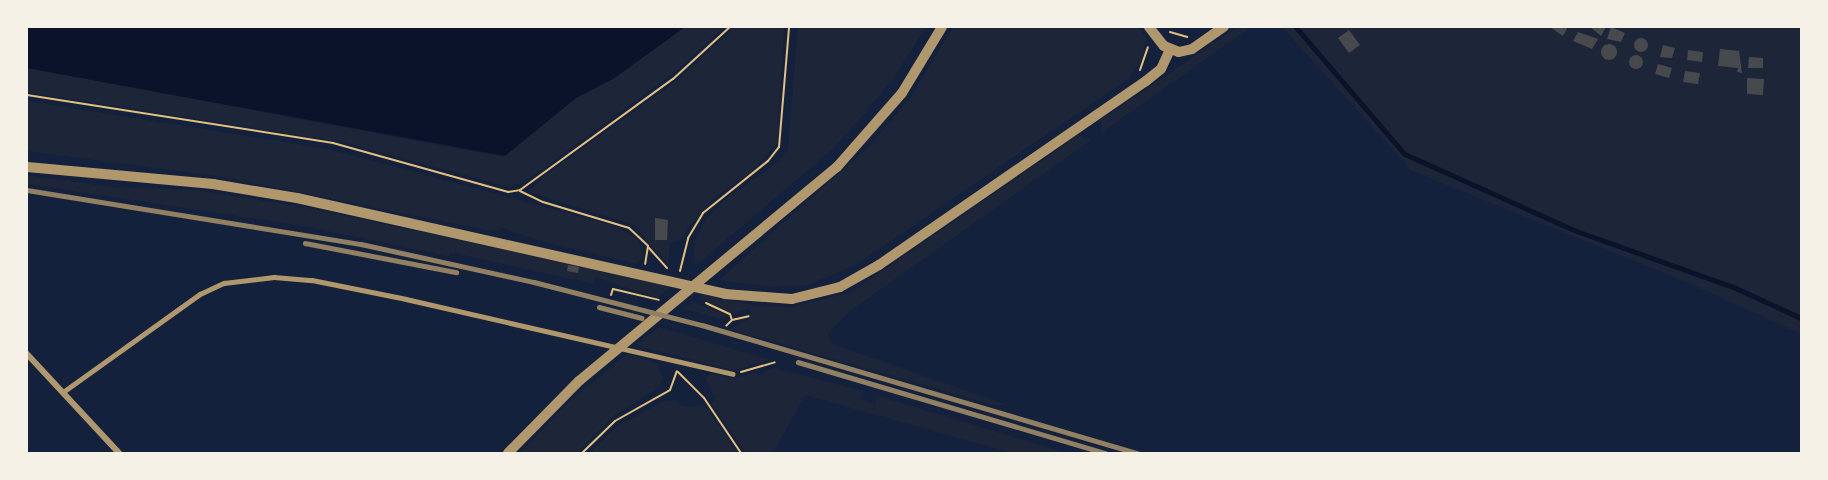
<!DOCTYPE html>
<style>
body{margin:0}
#map{position:relative;width:1828px;height:480px;overflow:hidden;background:#14213d;font-family:"Nunito Sans",sans-serif}
div>[style]{position:absolute}
.green>*{inset:0;background:#1d2539}
.water>*{inset:0;background:#0b132b}
.stream>*{height:4.5px;margin:-2.25px;padding:0 2.25px;transform-origin:2.25px;border-radius:2.25px;background:#0b132b}
.building>*{inset:0;background:#48494c}
.round{border-radius:50%}
.path>*{height:2px;margin:-1px;padding:0 1px;transform-origin:1px;border-radius:1px;background:#e5c07b}
.service>*{height:4.5px;margin:-2.25px;padding:0 2.25px;transform-origin:2.25px;border-radius:2.25px;background:#b1986c}
.minor>*{height:6px;margin:-3px;padding:0 3px;transform-origin:3px;border-radius:3px;background:#b1986c}
.tertiary>*{height:10px;margin:-5px;padding:0 5px;transform-origin:5px;border-radius:5px;background:#b1986c}
.rail>*{height:4.5px;margin:-2.25px;padding:0 2.25px;transform-origin:2.25px;border-radius:2.25px;background:#918062}
span{translate:-50% -50%;white-space:nowrap;text-align:center;line-height:1.15;-webkit-text-stroke:4.5px #f6f1e7;paint-order:stroke}
.frame{position:absolute;inset:0;border:28px solid #f6f1e7;pointer-events:none}
</style>
<div id="map">
<div class="green">
<div style="clip-path:polygon(685px 27px,724px 27px,679px 69px,526px 181px,509px 187px,342px 142px,27px 92px,27px 68px,498px 156px,576px 98px,613px 79px)"></div>
<div style="clip-path:polygon(784px 27px,777px 144px,749px 174px,715px 197px,688px 227px,683px 238px,670px 243px,668px 265px,634px 225px,529px 192px,543px 177px,679px 79px,734px 28px)"></div>
<div style="clip-path:polygon(798px 27px,926px 27px,891px 82px,834px 148px,695px 266px,694px 242px,705px 221px,723px 201px,778px 162px,788px 149px)"></div>
<div style="clip-path:polygon(953px 27px,1138px 27px,1146px 37px,1142px 59px,1128px 79px,857px 264px,809px 285px,771px 287px,719px 280px,870px 146px,912px 95px)"></div>
<div style="clip-path:polygon(1237px 27px,1251px 27px,1101px 133px,1101px 120px)"></div>
<div style="clip-path:polygon(1282px 27px,1801px 27px,1801px 334px,1689px 283px,1412px 171px)"></div>
<div style="clip-path:polygon(27px 101px,328px 149px,612px 225px,637px 239px,644px 255px,637px 264px,544px 242px,502px 228px,492px 231px,224px 177px,27px 151px)"></div>
<div style="clip-path:polygon(1079px 135px,1091px 140px,850px 311px,828px 333px,832px 344px,1007px 405px,993px 405px,730px 329px,751px 318px,751px 312px,747px 309px,735px 314px,698px 298px,703px 294px,755px 306px,792px 307px,852px 292px)"></div>
<div style="clip-path:polygon(27px 175px,112px 187px,194px 190px,303px 207px,673px 285px,657px 298px,595px 277px,593px 284px,450px 252px,449px 256px,298px 225px,27px 184px)"></div>
<div style="clip-path:polygon(693px 302px,726px 315px,727px 317px,722px 319px,683px 309px)"></div>
<div style="clip-path:polygon(659px 327px,767px 359px,769px 361px,734px 370px,636px 346px)"></div>
<div style="clip-path:polygon(628px 353px,657px 364px,663px 378px,658px 388px,616px 414px,577px 453px,520px 453px,569px 402px)"></div>
<div style="clip-path:polygon(774px 368px,863px 391px,861px 399px,875px 404px,878px 396px,1066px 453px,1012px 453px,805px 395px,773px 453px,746px 453px,712px 405px,715px 397px,705px 378px,711px 374px,733px 378px,757px 372px,758px 376px)"></div>
<div style="clip-path:polygon(675px 400px,685px 407px,705px 406px,738px 453px,589px 453px,619px 425px,664px 401px)"></div>
</div>
<div class="water">
<div style="clip-path:polygon(27px 27px,685px 27px,613px 79px,576px 98px,505px 156px,27px 68px)"></div>
</div>
<div class="stream">
<div style="left:1296px;top:27px;width:167px;rotate:49.4deg"></div>
<div style="left:1405px;top:154px;width:185px;rotate:24.2deg"></div>
<div style="left:1574px;top:230px;width:172px;rotate:19.7deg"></div>
<div style="left:1736px;top:288px;width:72px;rotate:24.8deg"></div>
</div>
<div class="building">
<div style="clip-path:polygon(1550px 27px,1568px 27px,1563px 36px)"></div>
<div style="clip-path:polygon(1590px 27px,1606px 27px,1601px 36px)"></div>
<div style="clip-path:polygon(1611px 27px,1625px 33px,1621px 42px,1607px 39px)"></div>
<div style="clip-path:polygon(1349px 30px,1360px 45px,1349px 53px,1338px 38px)"></div>
<div style="clip-path:polygon(1578px 32px,1598px 39px,1592px 49px,1573px 41px)"></div>
<div class="round" style="left:1634px;top:38px;width:14px;height:14px"></div>
<div class="round" style="left:1601px;top:44px;width:16px;height:16px"></div>
<div style="clip-path:polygon(1663px 45px,1675px 48px,1672px 58px,1660px 57px)"></div>
<div style="clip-path:polygon(1720px 49px,1739px 51px,1742px 73px,1737px 72px,1738px 68px,1718px 66px)"></div>
<div style="clip-path:polygon(1688px 50px,1703px 52px,1702px 62px,1687px 60px)"></div>
<div class="round" style="left:1629px;top:55px;width:14px;height:14px"></div>
<div style="clip-path:polygon(1749px 57px,1763px 58px,1763px 68px,1748px 68px)"></div>
<div style="clip-path:polygon(1658px 64px,1672px 68px,1669px 78px,1655px 74px)"></div>
<div style="clip-path:polygon(1685px 71px,1700px 73px,1698px 84px,1683px 82px)"></div>
<div style="clip-path:polygon(1747px 78px,1764px 79px,1763px 95px,1747px 94px)"></div>
<div style="clip-path:polygon(655px 218px,668px 220px,667px 240px,655px 240px)"></div>
<div style="clip-path:polygon(568px 265px,579px 267px,578px 273px,567px 271px)"></div>
</div>
<div class="path">
<div style="left:1170px;top:32px;width:18px;rotate:16deg"></div>
<div style="left:1140px;top:70px;width:24px;rotate:-71deg"></div>
<div style="left:27px;top:95px;width:310px;rotate:8.9deg"></div>
<div style="left:333px;top:143px;width:182px;rotate:15.6deg"></div>
<div style="left:508px;top:192px;width:12px;rotate:-9deg"></div>
<div style="left:520px;top:190px;width:189px;rotate:-36deg"></div>
<div style="left:673px;top:79px;width:77px;rotate:-42.4deg"></div>
<div style="left:520px;top:191px;width:25px;rotate:26deg"></div>
<div style="left:543px;top:202px;width:90px;rotate:16.8deg"></div>
<div style="left:629px;top:228px;width:26px;rotate:43deg"></div>
<div style="left:648px;top:246px;width:18px;rotate:99deg"></div>
<div style="left:649px;top:248px;width:27px;rotate:48deg"></div>
<div style="left:680px;top:271px;width:34px;rotate:-76deg"></div>
<div style="left:688px;top:238px;width:29px;rotate:-59deg"></div>
<div style="left:703px;top:213px;width:83px;rotate:-38.7deg"></div>
<div style="left:768px;top:161px;width:18px;rotate:-52deg"></div>
<div style="left:779px;top:147px;width:120px;rotate:-85.2deg"></div>
<div style="left:611px;top:295px;width:6px;rotate:-72deg"></div>
<div style="left:613px;top:289px;width:47px;rotate:13.4deg"></div>
<div style="left:706px;top:303px;width:26px;rotate:25deg"></div>
<div style="left:730px;top:314px;width:6px;rotate:72deg"></div>
<div style="left:732px;top:320px;width:8px;rotate:135deg"></div>
<div style="left:732px;top:320px;width:17px;rotate:-13deg"></div>
<div style="left:678px;top:372px;width:37px;rotate:45deg"></div>
<div style="left:704px;top:398px;width:66px;rotate:56.1deg"></div>
<div style="left:741px;top:372px;width:35px;rotate:-16deg"></div>
<div style="left:582px;top:453px;width:46px;rotate:-44.1deg"></div>
<div style="left:615px;top:421px;width:63px;rotate:-29.4deg"></div>
<div style="left:670px;top:390px;width:20px;rotate:-70deg"></div>
</div>
<div class="service">
<div style="left:63px;top:392px;width:168px;rotate:-35.6deg"></div>
<div style="left:200px;top:294px;width:26px;rotate:-25deg"></div>
<div style="left:224px;top:283px;width:50px;rotate:-6.8deg"></div>
<div style="left:274px;top:277px;width:38px;rotate:5deg"></div>
<div style="left:312px;top:280px;width:96px;rotate:11.4deg"></div>
<div style="left:406px;top:299px;width:335px;rotate:12.9deg"></div>
</div>
<div class="minor">
<div style="left:27px;top:354px;width:135px;rotate:47.1deg"></div>
</div>
<div class="tertiary">
<div style="left:1149px;top:27px;width:24px;rotate:52deg"></div>
<div style="left:1164px;top:46px;width:16px;rotate:22deg"></div>
<div style="left:1179px;top:52px;width:13px;rotate:-13deg"></div>
<div style="left:1192px;top:49px;width:39px;rotate:-35deg"></div>
<div style="left:27px;top:167px;width:187px;rotate:5.2deg"></div>
<div style="left:213px;top:184px;width:85px;rotate:9.5deg"></div>
<div style="left:297px;top:198px;width:439px;rotate:12.6deg"></div>
<div style="left:725px;top:294px;width:67px;rotate:4.3deg"></div>
<div style="left:792px;top:299px;width:49px;rotate:-14deg"></div>
<div style="left:840px;top:287px;width:45px;rotate:-29.4deg"></div>
<div style="left:879px;top:265px;width:324px;rotate:-34.6deg"></div>
<div style="left:1146px;top:81px;width:19px;rotate:-39deg"></div>
<div style="left:1161px;top:69px;width:21px;rotate:-65deg"></div>
<div style="left:508px;top:453px;width:101px;rotate:-45.4deg"></div>
<div style="left:579px;top:381px;width:335px;rotate:-39.7deg"></div>
<div style="left:837px;top:167px;width:98px;rotate:-48.7deg"></div>
<div style="left:902px;top:93px;width:77px;rotate:-58.8deg"></div>
</div>
<div class="rail">
<div style="left:27px;top:190px;width:338px;rotate:9.2deg"></div>
<div style="left:361px;top:244px;width:177px;rotate:12.4deg"></div>
<div style="left:534px;top:282px;width:173px;rotate:14.4deg"></div>
<div style="left:702px;top:325px;width:454px;rotate:16.4deg"></div>
<div style="left:305px;top:243px;width:154px;rotate:10.9deg"></div>
<div style="left:599px;top:307px;width:44px;rotate:14.3deg"></div>
<div style="left:798px;top:362px;width:321px;rotate:16.5deg"></div>
</div>
<div class="frame"></div>
</div>
